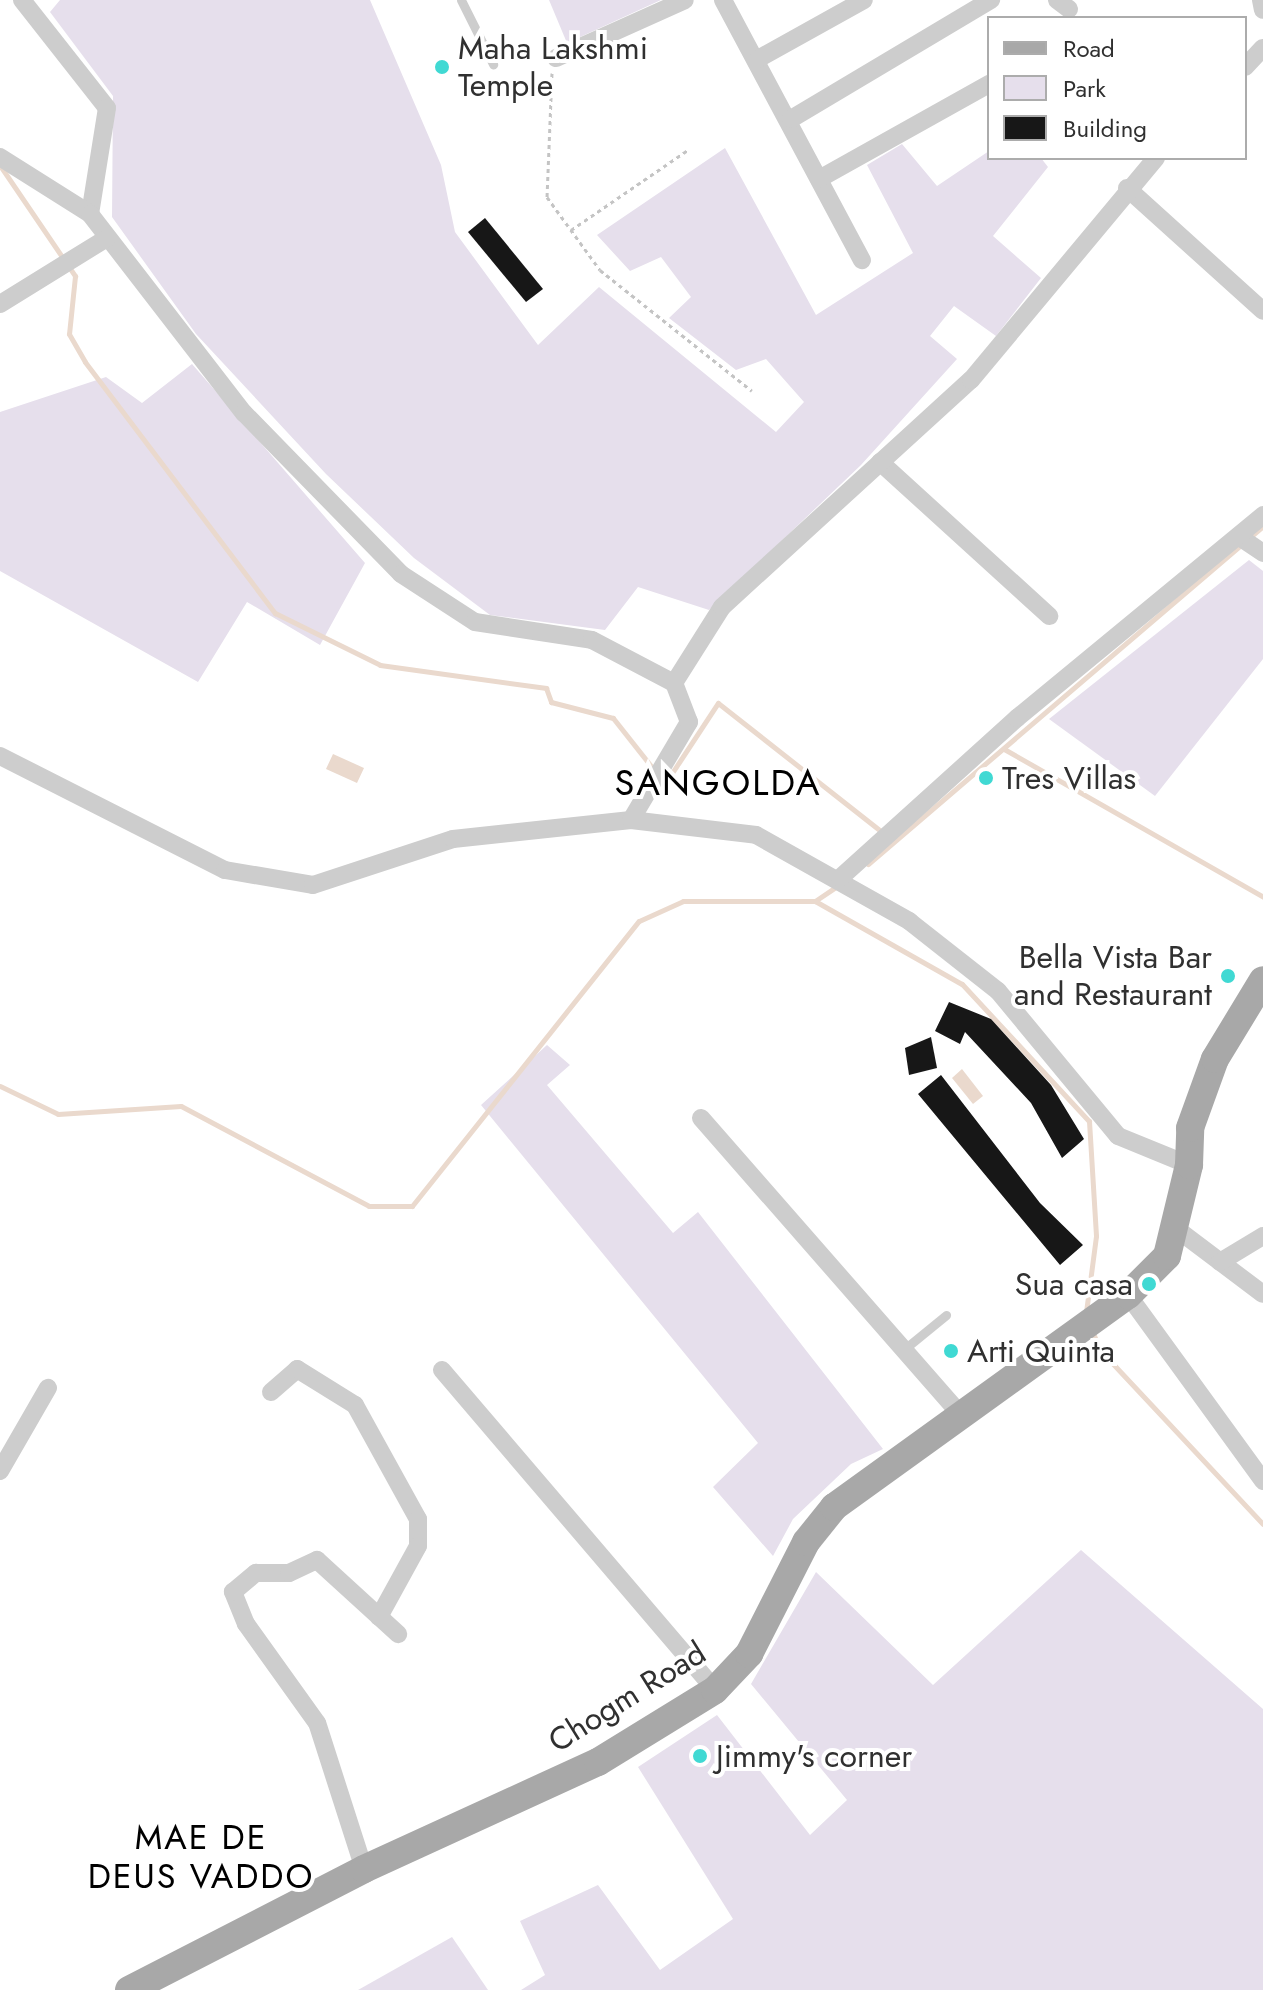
<!DOCTYPE html>
<style>
body{margin:0}
#map{position:relative;width:1263px;height:1990px;overflow:hidden;background:#fff;font-family:Jost,sans-serif}
div>[style]{position:absolute}
.green>*{inset:0;background:#e6dfec}
.water>*{inset:0;background:#ead9cd}
.stream>*{height:5px;margin:-2.5px;padding:0 2.5px;transform-origin:2.5px;border-radius:2.5px;background:#ead9cd}
.building>*{inset:0;background:#171717}
.path>*{height:3px;margin-top:-1.5px;transform-origin:0;background:repeating-linear-gradient(90deg,#c4c4c4 0 4px,transparent 0 8px)}
.lane>*{height:9px;margin:-4.5px;padding:0 4.5px;transform-origin:4.5px;border-radius:4.5px;background:#cdcdcd}
.street>*{height:18px;margin:-9px;padding:0 9px;transform-origin:9px;border-radius:9px;background:#cdcdcd}
.primary>*{height:28px;margin:-14px;padding:0 14px;transform-origin:14px;border-radius:14px;background:#a8a8a8}
.dots>*{width:22px;height:22px;translate:-50% -50%;box-sizing:border-box;border:4px solid #fff;border-radius:50%}
span{translate:-50% -50%;white-space:nowrap;text-align:center;line-height:1.15;-webkit-text-stroke:8px #fff;paint-order:stroke}
.poi-label{font-size:32px;color:#303030}
.left{translate:0 -50%;text-align:left}
.right{translate:-100% -50%;text-align:right}
.street-label{font-size:32px;color:#303030}
.neighbourhood-label{font-size:34px;color:#000;letter-spacing:2px}
.quarter-label{font-size:36px;color:#000;letter-spacing:2px}
.legend{position:absolute;left:987px;top:16px;width:260px;height:144px;box-sizing:border-box;background:#fff;border:2px solid #acacac;margin:0;padding:10px 14px;list-style:none;font-size:24px;color:#303030}
.legend li{display:flex;align-items:center;gap:16px;height:40px}
.legend b{width:40px;border:2px solid #acacac}
</style>
<div id="map">
<div class="green">
<div style="clip-path:polygon(60px 0,370px 0,441px 165px,455px 232px,538px 345px,599px 287px,776px 432px,804px 402px,766px 359px,736px 370px,669px 318px,691px 297px,661px 257px,630px 271px,597px 235px,725px 148px,816px 315px,913px 253px,867px 165px,902px 144px,937px 186px,989px 151px,989px 158px,1041px 158px,1048px 167px,993px 236px,1041px 278px,996px 336px,954px 306px,930px 336px,957px 359px,861px 465px,709px 610px,638px 587px,605px 630px,490px 615px,414px 558px,326px 474px,196px 334px,112px 217px,113px 96px,50px 12px)"></div>
<div style="clip-path:polygon(549px 0,661px 0,567px 43px)"></div>
<div style="clip-path:polygon(192px 364px,365px 563px,320px 645px,247px 602px,198px 682px,0 571px,0 412px,106px 377px,142px 403px)"></div>
<div style="clip-path:polygon(1249px 560px,1263px 571px,1263px 659px,1155px 796px,1049px 719px)"></div>
<div style="clip-path:polygon(547px 1045px,570px 1065px,547px 1085px,673px 1233px,698px 1212px,883px 1449px,851px 1464px,793px 1519px,773px 1556px,713px 1487px,758px 1443px,481px 1105px)"></div>
<div style="clip-path:polygon(1081px 1550px,1263px 1709px,1263px 1990px,521px 1990px,545px 1975px,520px 1921px,598px 1885px,660px 1970px,733px 1919px,638px 1767px,717px 1715px,810px 1835px,847px 1800px,751px 1684px,816px 1572px,933px 1685px)"></div>
<div style="clip-path:polygon(452px 1937px,488px 1990px,358px 1990px)"></div>
</div>
<div class="water">
<div style="clip-path:polygon(333px 754px,364px 768px,357px 783px,326px 769px)"></div>
<div style="clip-path:polygon(962px 1069px,983px 1096px,973px 1104px,952px 1078px)"></div>
</div>
<div class="stream">
<div style="left:1px;top:167px;width:132px;rotate:55.8deg"></div>
<div style="left:75px;top:276px;width:58px;rotate:95.9deg"></div>
<div style="left:69px;top:334px;width:32px;rotate:60deg"></div>
<div style="left:85px;top:362px;width:315px;rotate:52.9deg"></div>
<div style="left:275px;top:613px;width:117px;rotate:26.3deg"></div>
<div style="left:380px;top:665px;width:168px;rotate:7.9deg"></div>
<div style="left:546px;top:688px;width:15px;rotate:70deg"></div>
<div style="left:551px;top:702px;width:64px;rotate:14.5deg"></div>
<div style="left:613px;top:718px;width:66px;rotate:51.7deg"></div>
<div style="left:1004px;top:749px;width:298px;rotate:29.7deg"></div>
<div style="left:663px;top:776px;width:6px;rotate:31deg"></div>
<div style="left:668px;top:779px;width:91px;rotate:-56.7deg"></div>
<div style="left:718px;top:703px;width:209px;rotate:38.2deg"></div>
<div style="left:868px;top:864px;width:520px;rotate:-40.55deg"></div>
<div style="left:815px;top:901px;width:27px;rotate:-34deg"></div>
<div style="left:0;top:1086px;width:64px;rotate:25.8deg"></div>
<div style="left:58px;top:1114px;width:123px;rotate:-3.7deg"></div>
<div style="left:181px;top:1106px;width:213px;rotate:28deg"></div>
<div style="left:369px;top:1206px;width:43px"></div>
<div style="left:412px;top:1206px;width:364px;rotate:-51.5deg"></div>
<div style="left:639px;top:921px;width:48px;rotate:-24.4deg"></div>
<div style="left:683px;top:901px;width:132px"></div>
<div style="left:815px;top:901px;width:169px;rotate:29.5deg"></div>
<div style="left:962px;top:984px;width:187px;rotate:47.2deg"></div>
<div style="left:1089px;top:1121px;width:115px;rotate:86.5deg"></div>
<div style="left:1096px;top:1236px;width:77px;rotate:97.5deg"></div>
<div style="left:1093px;top:1333px;width:18px;rotate:68deg"></div>
<div style="left:1100px;top:1350px;width:238px;rotate:46.9deg"></div>
</div>
<div class="building">
<div style="clip-path:polygon(485px 218px,543px 289px,526px 302px,468px 232px)"></div>
<div style="clip-path:polygon(949px 1002px,991px 1019px,1051px 1085px,1084px 1139px,1062px 1158px,1031px 1103px,965px 1032px,960px 1044px,935px 1031px)"></div>
<div style="clip-path:polygon(931px 1037px,937px 1068px,909px 1075px,905px 1048px)"></div>
<div style="clip-path:polygon(941px 1075px,1040px 1203px,1083px 1245px,1060px 1265px,918px 1094px)"></div>
</div>
<div class="path">
<div style="left:552px;top:73px;width:124px;rotate:92.3deg"></div>
<div style="left:547px;top:197px;width:90px;rotate:54deg"></div>
<div style="left:600px;top:270px;width:194px;rotate:38.5deg"></div>
<div style="left:571px;top:230px;width:142px;rotate:-34.4deg"></div>
</div>
<div class="lane">
<div style="left:461px;top:0;width:72px;rotate:63.4deg"></div>
<div style="left:902px;top:1351px;width:57px;rotate:-39.3deg"></div>
</div>
<div class="street">
<div style="left:22px;top:0;width:137px;rotate:51.8deg"></div>
<div style="left:107px;top:108px;width:107px;rotate:99.1deg"></div>
<div style="left:723px;top:0;width:295px;rotate:61.9deg"></div>
<div style="left:1057px;top:0;width:15px;rotate:37deg"></div>
<div style="left:1261px;top:0;width:10px;rotate:79deg"></div>
<div style="left:556px;top:58px;width:141px;rotate:-24.2deg"></div>
<div style="left:758px;top:59px;width:121px;rotate:-29.1deg"></div>
<div style="left:1245px;top:67px;width:26px;rotate:-47deg"></div>
<div style="left:791px;top:119px;width:233px;rotate:-30.8deg"></div>
<div style="left:0;top:157px;width:107px;rotate:32.3deg"></div>
<div style="left:90px;top:214px;width:252px;rotate:52.3deg"></div>
<div style="left:244px;top:413px;width:225px;rotate:45.7deg"></div>
<div style="left:401px;top:574px;width:88px;rotate:33deg"></div>
<div style="left:475px;top:622px;width:118px;rotate:8.7deg"></div>
<div style="left:592px;top:640px;width:93px;rotate:27.7deg"></div>
<div style="left:819px;top:179px;width:195px;rotate:-29.2deg"></div>
<div style="left:1127px;top:188px;width:183px;rotate:42.1deg"></div>
<div style="left:0;top:304px;width:126px;rotate:-31.7deg"></div>
<div style="left:880px;top:462px;width:229px;rotate:42.3deg"></div>
<div style="left:1241px;top:538px;width:27px;rotate:34deg"></div>
<div style="left:0;top:756px;width:252px;rotate:26.9deg"></div>
<div style="left:225px;top:870px;width:89px;rotate:9.7deg"></div>
<div style="left:313px;top:885px;width:147px;rotate:-18.2deg"></div>
<div style="left:453px;top:839px;width:179px;rotate:-6.1deg"></div>
<div style="left:631px;top:820px;width:126px;rotate:6.8deg"></div>
<div style="left:756px;top:835px;width:176px;rotate:29.3deg"></div>
<div style="left:909px;top:921px;width:113px;rotate:38.2deg"></div>
<div style="left:998px;top:991px;width:188px;rotate:50.4deg"></div>
<div style="left:1118px;top:1136px;width:77px;rotate:22.2deg"></div>
<div style="left:631px;top:820px;width:114px;rotate:-59.4deg"></div>
<div style="left:689px;top:722px;width:42px;rotate:-111deg"></div>
<div style="left:674px;top:683px;width:90px;rotate:-57.7deg"></div>
<div style="left:722px;top:607px;width:337px;rotate:-42.4deg"></div>
<div style="left:971px;top:380px;width:289px;rotate:-50.2deg"></div>
<div style="left:840px;top:878px;width:239px;rotate:-42.1deg"></div>
<div style="left:1017px;top:718px;width:319px;rotate:-39.5deg"></div>
<div style="left:701px;top:1118px;width:399px;rotate:48.8deg"></div>
<div style="left:1174px;top:1227px;width:111px;rotate:37deg"></div>
<div style="left:1220px;top:1262px;width:50px;rotate:-31.2deg"></div>
<div style="left:1128px;top:1295px;width:230px;rotate:54deg"></div>
<div style="left:442px;top:1370px;width:421px;rotate:49.5deg"></div>
<div style="left:271px;top:1392px;width:35px;rotate:-41deg"></div>
<div style="left:297px;top:1369px;width:68px;rotate:31.8deg"></div>
<div style="left:355px;top:1405px;width:130px;rotate:61.1deg"></div>
<div style="left:418px;top:1519px;width:27px;rotate:90deg"></div>
<div style="left:418px;top:1546px;width:81px;rotate:118.8deg"></div>
<div style="left:0;top:1471px;width:96px;rotate:-60deg"></div>
<div style="left:364px;top:1869px;width:153px;rotate:-107.8deg"></div>
<div style="left:317px;top:1723px;width:122px;rotate:-125.6deg"></div>
<div style="left:246px;top:1624px;width:35px;rotate:-112deg"></div>
<div style="left:233px;top:1592px;width:30px;rotate:-40deg"></div>
<div style="left:256px;top:1573px;width:33px"></div>
<div style="left:289px;top:1573px;width:31px;rotate:-25deg"></div>
<div style="left:317px;top:1560px;width:110px;rotate:42.4deg"></div>
</div>
<div class="primary">
<div style="left:129px;top:1990px;width:264px;rotate:-27.2deg"></div>
<div style="left:364px;top:1869px;width:257px;rotate:-24.6deg"></div>
<div style="left:598px;top:1762px;width:137px;rotate:-31.6deg"></div>
<div style="left:715px;top:1690px;width:50px;rotate:-46.6deg"></div>
<div style="left:749px;top:1654px;width:126px;rotate:-63deg"></div>
<div style="left:806px;top:1542px;width:45px;rotate:-51.3deg"></div>
<div style="left:834px;top:1507px;width:362px;rotate:-35.8deg"></div>
<div style="left:1128px;top:1295px;width:55px;rotate:-45deg"></div>
<div style="left:1167px;top:1256px;width:94px;rotate:-76.4deg"></div>
<div style="left:1189px;top:1165px;width:37px;rotate:-88deg"></div>
<div style="left:1190px;top:1128px;width:73px;rotate:-70.1deg"></div>
<div style="left:1215px;top:1059px;width:92px;rotate:-58.7deg"></div>
</div>
<div class="dots">
<div style="left:442px;top:67px;background:#40d9d3"></div>
<div style="left:986px;top:778px;background:#40d9d3"></div>
<div style="left:1228px;top:976px;background:#40d9d3"></div>
<div style="left:1149px;top:1284px;background:#40d9d3"></div>
<div style="left:951px;top:1351px;background:#40d9d3"></div>
<div style="left:700px;top:1756px;background:#40d9d3"></div>
</div>
<div class="poi-label">
<span class="left" style="left:458px;top:67px">Maha Lakshmi<br>Temple</span>
<span class="left" style="left:1002px;top:778px">Tres Villas</span>
<span class="right" style="left:1212px;top:976px">Bella Vista Bar<br>and Restaurant</span>
<span class="right" style="left:1133px;top:1284px">Sua casa</span>
<span class="left" style="left:967px;top:1351px">Arti Quinta</span>
<span class="left" style="left:716px;top:1756px">Jimmy's corner</span>
</div>
<div class="street-label">
<span style="left:627px;top:1697px;rotate:-32deg">Chogm Road</span>
</div>
<div class="neighbourhood-label">
<span style="left:201px;top:1857px">MAE DE<br>DEUS VADDO</span>
</div>
<div class="quarter-label">
<span style="left:718px;top:783px">SANGOLDA</span>
</div>
<ul class="legend">
<li><b style="height:10px;background:#a8a8a8"></b>Road</li>
<li><b style="height:22px;background:#e6dfec"></b>Park</li>
<li><b style="height:22px;background:#171717"></b>Building</li>
</ul>
</div>
